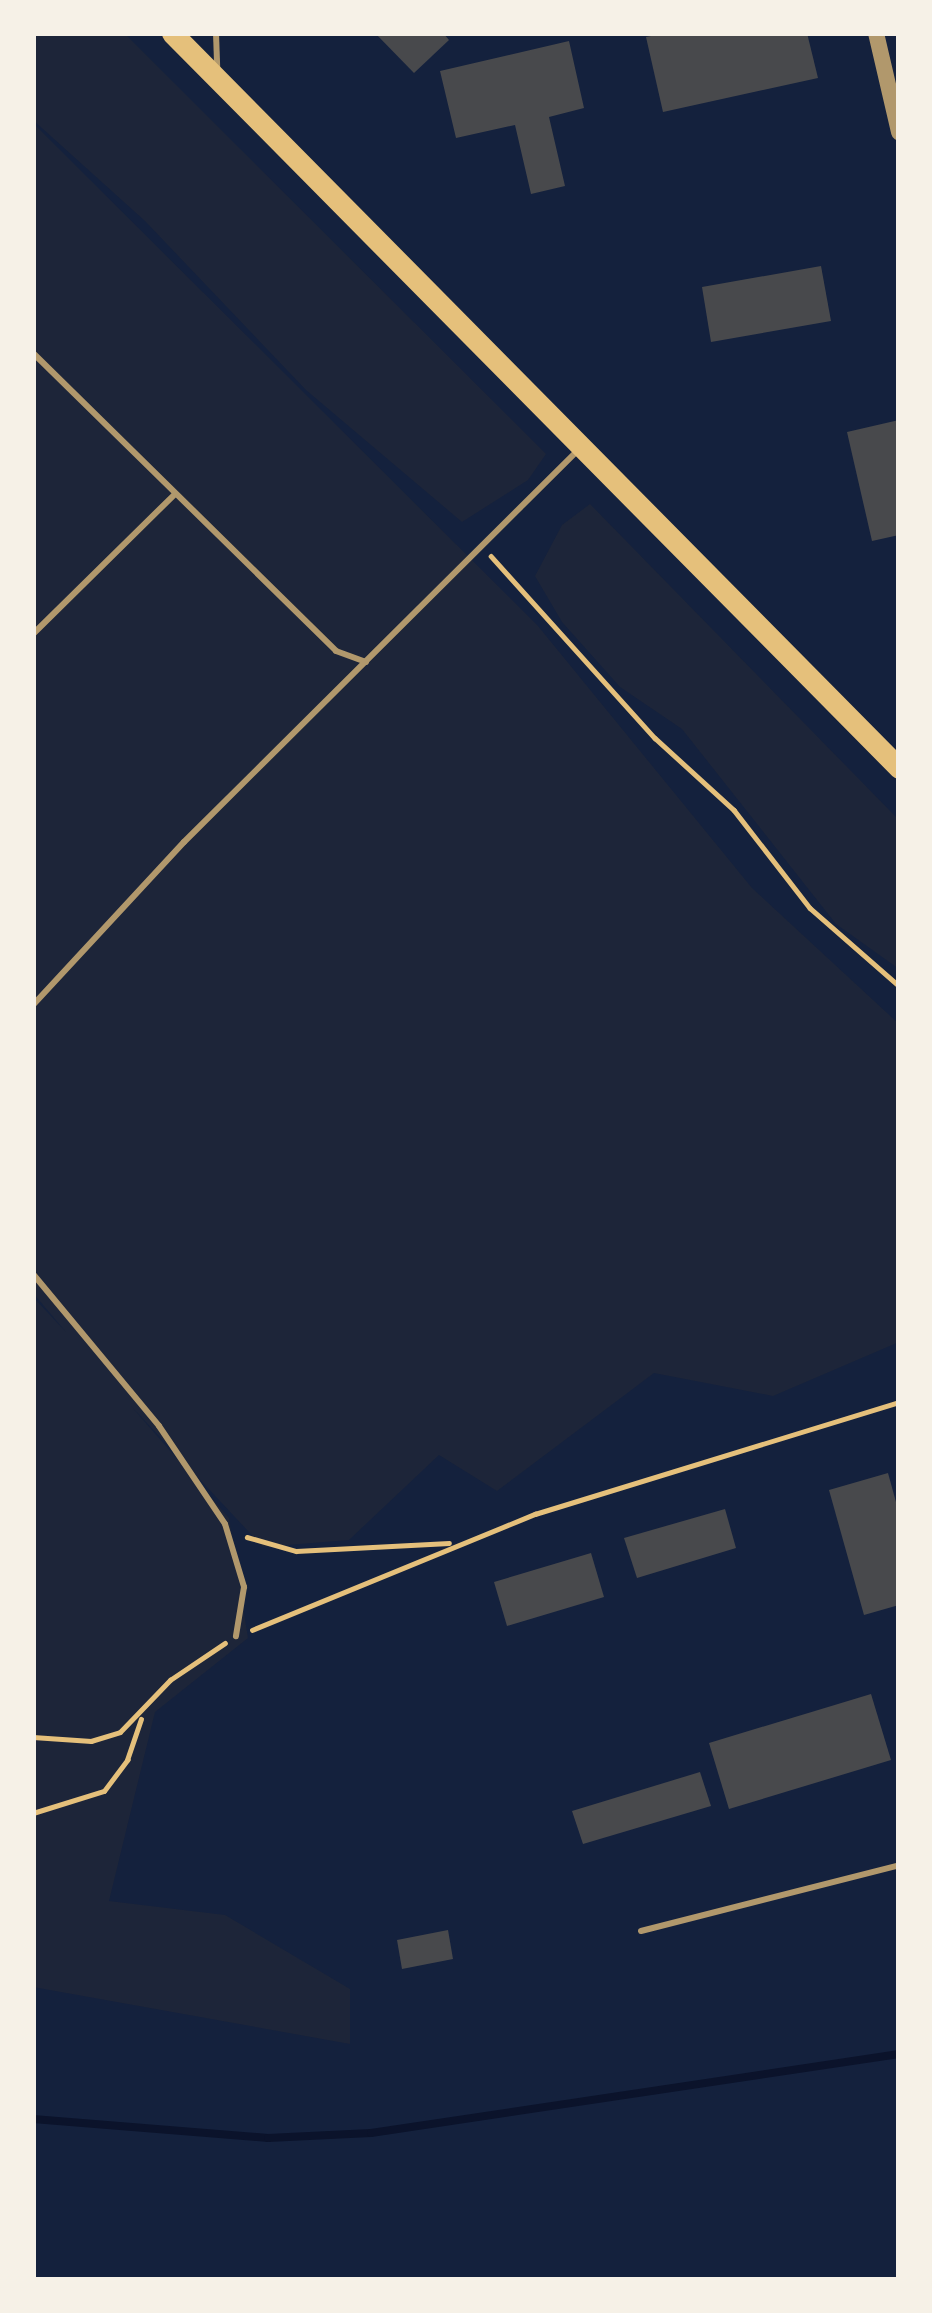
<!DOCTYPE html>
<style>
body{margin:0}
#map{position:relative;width:932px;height:2313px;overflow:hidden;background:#14213d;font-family:Mulish,sans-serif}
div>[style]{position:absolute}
.green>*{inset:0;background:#1d2539}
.stream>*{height:8px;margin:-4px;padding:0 4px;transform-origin:4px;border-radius:4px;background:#0b132b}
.building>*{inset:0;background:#48494c}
.path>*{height:4.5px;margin:-2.25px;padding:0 2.25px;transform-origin:2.25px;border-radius:2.25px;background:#e5c07b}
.service>*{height:6px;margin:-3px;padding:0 3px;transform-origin:3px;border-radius:3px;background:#b1986c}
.tertiary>*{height:16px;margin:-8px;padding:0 8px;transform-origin:8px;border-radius:8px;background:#b1986c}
.primary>*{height:21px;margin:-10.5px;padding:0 10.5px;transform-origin:10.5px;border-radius:10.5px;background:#e5c07b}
span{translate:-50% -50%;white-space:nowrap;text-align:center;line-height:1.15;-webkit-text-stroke:12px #f6f1e7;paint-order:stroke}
.frame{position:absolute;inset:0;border:36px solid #f6f1e7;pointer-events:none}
</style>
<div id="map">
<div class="green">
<div style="clip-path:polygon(33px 33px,124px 33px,546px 454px,528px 480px,462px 522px,306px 390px,145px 221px,33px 120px)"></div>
<div style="clip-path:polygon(33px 123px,538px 626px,752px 888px,899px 1024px,899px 1342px,773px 1396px,654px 1373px,497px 1491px,439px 1455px,349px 1540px,263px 1547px,131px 1406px,229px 1518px,248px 1638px,155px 1712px,109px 1901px,225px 1915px,350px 1989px,350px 2044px,33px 1987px,33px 1297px,66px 1332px,33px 1293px)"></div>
<div style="clip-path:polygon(590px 504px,899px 820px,899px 969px,836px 924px,682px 729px,620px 687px,562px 622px,535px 576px,562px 525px)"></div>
</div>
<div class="stream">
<div style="left:33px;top:2119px;width:236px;rotate:4.6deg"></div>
<div style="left:268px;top:2138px;width:103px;rotate:-2.8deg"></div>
<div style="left:371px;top:2133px;width:534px;rotate:-8.51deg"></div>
</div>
<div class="building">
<div style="clip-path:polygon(375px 33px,443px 33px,449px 40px,414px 73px)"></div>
<div style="clip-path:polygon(666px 33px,807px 33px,818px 78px,663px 112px,646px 37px)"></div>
<div style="clip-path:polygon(569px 41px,584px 108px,549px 117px,565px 186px,531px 194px,515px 125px,456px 138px,440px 71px)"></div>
<div style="clip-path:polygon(821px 266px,831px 321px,711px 342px,702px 287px)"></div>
<div style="clip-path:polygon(899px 420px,899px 535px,872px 541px,847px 432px)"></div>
<div style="clip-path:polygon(888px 1473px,899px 1513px,899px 1605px,864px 1615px,829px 1490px)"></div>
<div style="clip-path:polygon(725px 1509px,736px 1548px,637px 1578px,624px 1538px)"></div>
<div style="clip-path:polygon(591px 1553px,604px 1597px,507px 1626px,494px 1582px)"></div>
<div style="clip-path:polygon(871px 1694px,891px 1760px,729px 1809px,709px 1743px)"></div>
<div style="clip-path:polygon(700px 1772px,711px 1806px,583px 1844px,572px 1811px)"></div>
<div style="clip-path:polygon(448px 1930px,453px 1959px,402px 1969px,397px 1940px)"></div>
</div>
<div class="path">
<div style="left:491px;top:556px;width:245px;rotate:48deg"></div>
<div style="left:655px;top:738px;width:107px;rotate:42.3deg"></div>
<div style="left:734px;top:810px;width:124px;rotate:52.2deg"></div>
<div style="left:810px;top:908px;width:118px;rotate:41.2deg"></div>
<div style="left:247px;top:1537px;width:51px;rotate:15.9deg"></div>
<div style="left:296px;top:1551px;width:153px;rotate:-3deg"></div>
<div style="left:252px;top:1630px;width:306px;rotate:-22.3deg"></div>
<div style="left:535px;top:1514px;width:381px;rotate:-17.1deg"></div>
<div style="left:33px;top:1737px;width:58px;rotate:3.9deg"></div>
<div style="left:91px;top:1741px;width:30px;rotate:-17deg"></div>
<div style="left:120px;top:1732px;width:72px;rotate:-46.1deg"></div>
<div style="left:170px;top:1680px;width:66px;rotate:-33.9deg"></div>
<div style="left:33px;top:1813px;width:74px;rotate:-17.2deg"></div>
<div style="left:104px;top:1791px;width:39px;rotate:-53deg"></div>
<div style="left:127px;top:1760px;width:43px;rotate:-71.1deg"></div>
</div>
<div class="service">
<div style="left:216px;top:33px;width:35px;rotate:88deg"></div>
<div style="left:33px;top:353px;width:425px;rotate:44.5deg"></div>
<div style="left:336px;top:651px;width:32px;rotate:20deg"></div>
<div style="left:33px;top:634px;width:199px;rotate:-44.6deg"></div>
<div style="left:33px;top:1005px;width:222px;rotate:-47.2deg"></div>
<div style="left:184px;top:842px;width:554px;rotate:-44.85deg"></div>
<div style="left:33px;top:1274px;width:197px;rotate:50.3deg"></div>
<div style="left:159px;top:1426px;width:118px;rotate:56deg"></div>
<div style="left:225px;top:1524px;width:66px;rotate:73.2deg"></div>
<div style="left:244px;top:1587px;width:50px;rotate:99.3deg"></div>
<div style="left:641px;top:1931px;width:266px;rotate:-14.3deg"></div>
</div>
<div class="tertiary">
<div style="left:876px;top:33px;width:102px;rotate:76.9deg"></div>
</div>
<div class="primary">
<div style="left:172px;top:33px;width:1034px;rotate:45.31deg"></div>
</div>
<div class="frame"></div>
</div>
